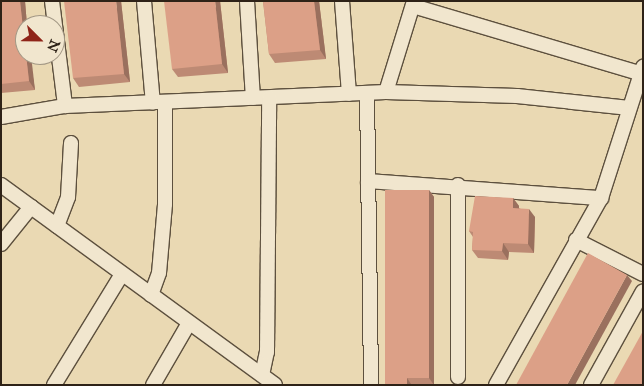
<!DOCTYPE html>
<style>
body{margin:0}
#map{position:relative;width:644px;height:386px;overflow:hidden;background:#ead9b3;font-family:"IM FELL Great Primer",serif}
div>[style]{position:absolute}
.roads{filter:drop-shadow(1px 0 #5d503e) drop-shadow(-1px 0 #5d503e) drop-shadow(0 1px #5d503e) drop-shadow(0 -1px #5d503e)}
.minor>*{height:14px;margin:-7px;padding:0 7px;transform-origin:7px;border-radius:7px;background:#f1e6ce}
.wall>*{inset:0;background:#bd8a74}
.shaded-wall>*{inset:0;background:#9a705e}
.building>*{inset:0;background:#dca087}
span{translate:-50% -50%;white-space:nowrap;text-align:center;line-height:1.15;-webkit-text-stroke:5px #f1e6ce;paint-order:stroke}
.frame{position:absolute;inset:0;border:2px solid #2e2217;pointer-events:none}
.north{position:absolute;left:15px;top:15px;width:50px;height:50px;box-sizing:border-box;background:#f1e6ce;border:1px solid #a39885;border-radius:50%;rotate:113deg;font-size:14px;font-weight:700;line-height:20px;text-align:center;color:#2e2217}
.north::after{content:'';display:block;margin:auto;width:18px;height:22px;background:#8f2418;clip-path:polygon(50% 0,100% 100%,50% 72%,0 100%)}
</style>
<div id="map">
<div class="roads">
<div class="minor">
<div style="left:52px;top:1px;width:106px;rotate:82.9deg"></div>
<div style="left:144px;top:1px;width:102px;rotate:85deg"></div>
<div style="left:247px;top:1px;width:97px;rotate:86.5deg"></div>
<div style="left:342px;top:1px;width:93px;rotate:85.7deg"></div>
<div style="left:413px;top:6px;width:240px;rotate:16.5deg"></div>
<div style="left:386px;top:92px;width:95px;rotate:-72.9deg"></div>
<div style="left:367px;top:93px;width:292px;rotate:89.2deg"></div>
<div style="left:1px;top:117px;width:65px;rotate:-9.8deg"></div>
<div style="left:65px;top:106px;width:321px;rotate:-2.5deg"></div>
<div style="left:386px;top:92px;width:131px;rotate:1.7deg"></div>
<div style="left:517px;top:96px;width:113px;rotate:6.1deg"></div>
<div style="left:368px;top:181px;width:234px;rotate:4.2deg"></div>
<div style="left:1px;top:185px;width:339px;rotate:36.1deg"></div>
<div style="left:458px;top:185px;width:192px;rotate:90deg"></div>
<div style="left:57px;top:226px;width:31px;rotate:-69deg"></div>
<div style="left:68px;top:197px;width:54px;rotate:-86.8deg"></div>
<div style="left:576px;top:240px;width:75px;rotate:26.9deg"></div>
<div style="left:1px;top:244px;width:48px;rotate:-51deg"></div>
<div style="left:151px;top:295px;width:23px;rotate:-70deg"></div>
<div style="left:159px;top:273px;width:69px;rotate:-85deg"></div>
<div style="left:165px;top:204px;width:102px;rotate:-90deg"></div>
<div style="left:262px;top:375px;width:24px;rotate:-78deg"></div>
<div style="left:267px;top:352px;width:254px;rotate:-89.5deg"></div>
<div style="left:54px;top:385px;width:130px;rotate:-58.5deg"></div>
<div style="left:153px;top:385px;width:72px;rotate:-59.9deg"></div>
<div style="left:496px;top:385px;width:214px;rotate:-60.7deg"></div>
<div style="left:601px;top:198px;width:138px;rotate:-72.2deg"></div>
<div style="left:591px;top:385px;width:107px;rotate:-61deg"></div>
</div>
</div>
<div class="wall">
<div style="clip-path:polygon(1px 1px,25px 1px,27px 25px,25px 25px,35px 90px,1px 93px)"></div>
<div style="clip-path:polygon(121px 1px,130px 82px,79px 87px,73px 78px)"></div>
<div style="clip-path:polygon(220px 1px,228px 73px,178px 77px,172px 69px)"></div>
<div style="clip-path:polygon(263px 1px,319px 1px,326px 59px,275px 63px,269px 54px)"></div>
<div style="clip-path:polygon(429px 190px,434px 197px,434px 385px,385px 385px)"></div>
<div style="clip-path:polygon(513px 198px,519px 206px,519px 208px,535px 217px,534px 253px,509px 252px,508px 260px,478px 258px,472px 250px,473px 237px,469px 231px)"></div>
</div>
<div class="shaded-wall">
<div style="clip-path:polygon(20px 1px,25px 1px,27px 25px,25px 25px,25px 50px)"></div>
<div style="clip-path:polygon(116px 1px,121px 1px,130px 82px,124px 74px)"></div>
<div style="clip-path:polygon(215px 1px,220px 1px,228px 73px,222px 64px)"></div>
<div style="clip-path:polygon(314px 1px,319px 1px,326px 59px,320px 50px)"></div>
<div style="clip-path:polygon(26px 55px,31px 55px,35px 90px,29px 81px)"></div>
<div style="clip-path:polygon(429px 190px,434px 197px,434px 385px,429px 378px)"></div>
<div style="clip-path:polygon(513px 198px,519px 206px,519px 217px,513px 208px)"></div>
<div style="clip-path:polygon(529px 209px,535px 217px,534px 253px,528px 244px)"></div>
<div style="clip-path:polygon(503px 243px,509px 252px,508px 260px,502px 251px)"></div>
<div style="clip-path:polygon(627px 275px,632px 281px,575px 385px,567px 385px)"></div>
<div style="clip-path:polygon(407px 378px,411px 384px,411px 385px,407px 385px)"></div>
</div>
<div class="building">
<div style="clip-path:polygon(1px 1px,20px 1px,29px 81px,1px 84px)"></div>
<div style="clip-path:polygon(64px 1px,116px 1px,124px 74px,73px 78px)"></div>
<div style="clip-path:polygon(164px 1px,215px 1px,222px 64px,172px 69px)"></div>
<div style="clip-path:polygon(263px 1px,314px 1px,320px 50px,269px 54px)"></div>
<div style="clip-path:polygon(385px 190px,429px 190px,429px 378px,407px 378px,407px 385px,385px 385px)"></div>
<div style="clip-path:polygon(475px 196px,513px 198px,513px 208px,529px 209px,528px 244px,503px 243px,502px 251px,472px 250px,473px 232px,469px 231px)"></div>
<div style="clip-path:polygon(588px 253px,627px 275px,567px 385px,516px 385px)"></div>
<div style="clip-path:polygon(643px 331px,643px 385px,613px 385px)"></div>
</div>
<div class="frame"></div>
<div class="north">N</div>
</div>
